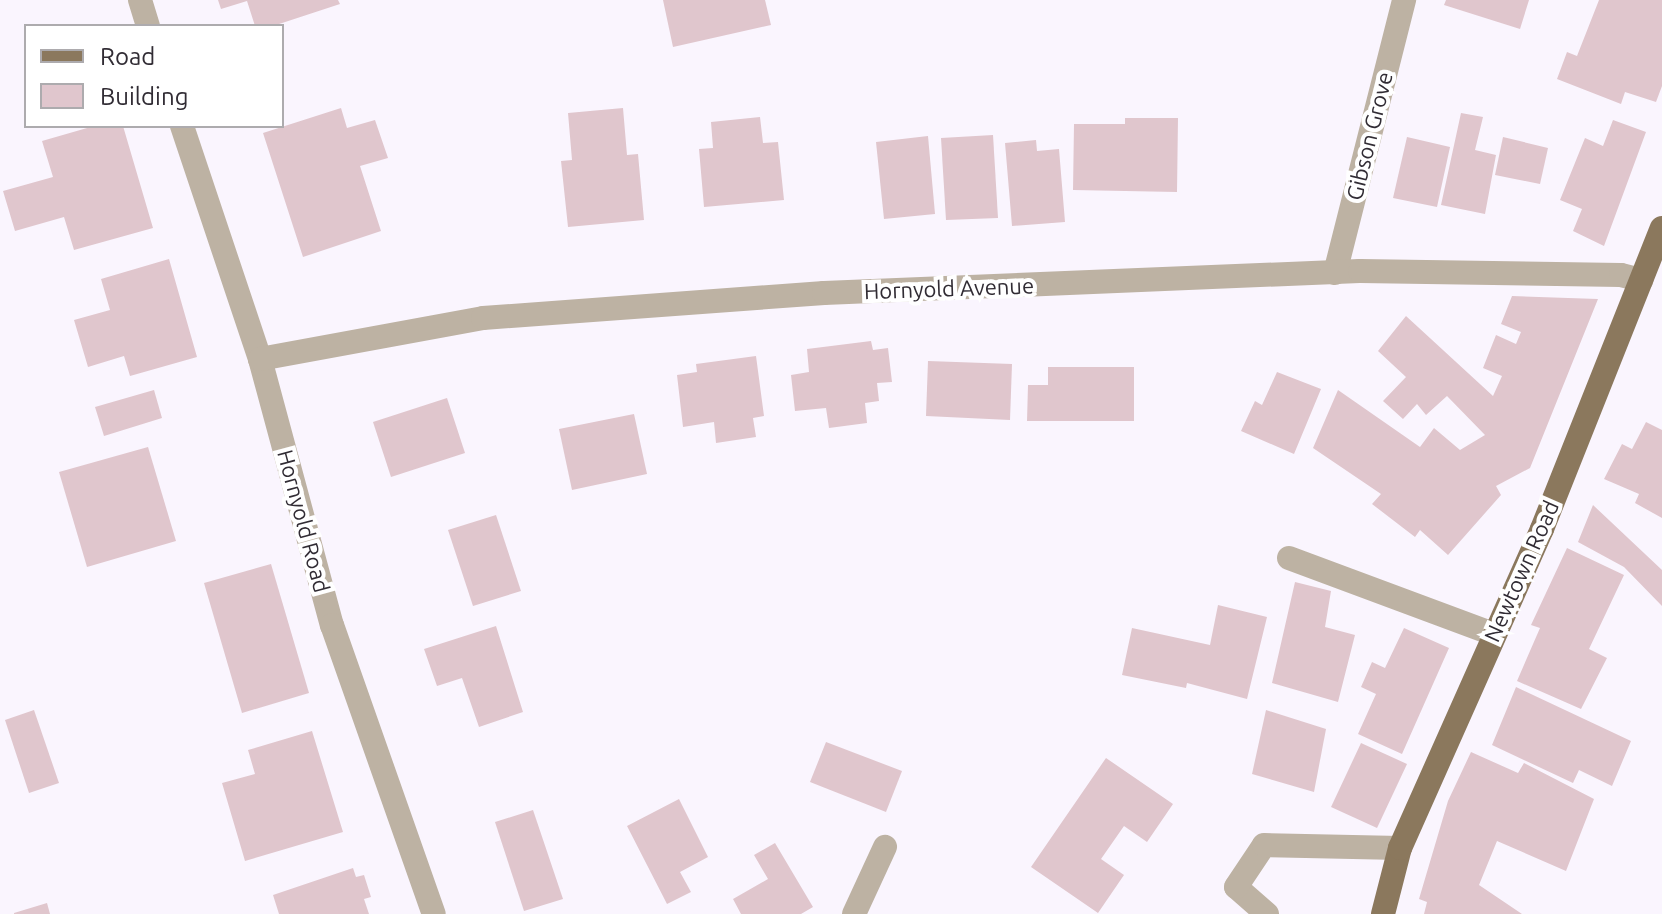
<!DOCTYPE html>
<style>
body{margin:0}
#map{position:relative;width:1662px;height:914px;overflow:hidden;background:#faf5fe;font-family:Ubuntu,sans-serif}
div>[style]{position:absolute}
.building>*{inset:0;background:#e0c6cd}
.minor>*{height:24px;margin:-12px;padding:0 12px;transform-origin:12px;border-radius:12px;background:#bdb2a3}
.major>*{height:24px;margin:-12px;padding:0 12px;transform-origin:12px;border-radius:12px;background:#8b785d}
span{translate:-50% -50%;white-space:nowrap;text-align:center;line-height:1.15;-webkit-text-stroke:8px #fff;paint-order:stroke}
.street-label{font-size:22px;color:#312c34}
.legend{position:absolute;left:24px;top:24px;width:260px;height:104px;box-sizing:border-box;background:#fff;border:2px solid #adabae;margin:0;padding:10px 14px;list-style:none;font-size:24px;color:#312c34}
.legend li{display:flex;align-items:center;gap:16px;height:40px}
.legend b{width:40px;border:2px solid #adabae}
</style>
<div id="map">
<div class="building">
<div style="clip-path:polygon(218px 0,338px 0,340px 4px,273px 26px,255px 26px,247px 1px,221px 9px)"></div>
<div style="clip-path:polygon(663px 0,765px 0,771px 25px,673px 47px)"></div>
<div style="clip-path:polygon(1446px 0,1529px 0,1520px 29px,1444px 5px)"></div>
<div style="clip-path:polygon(1599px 0,1662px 0,1662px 86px,1656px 102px,1625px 92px,1621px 104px,1557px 79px,1567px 52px,1577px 56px)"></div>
<div style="clip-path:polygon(341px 108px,347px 128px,375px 120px,388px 158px,360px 166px,381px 231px,303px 257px,263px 133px)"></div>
<div style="clip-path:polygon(623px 108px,627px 155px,638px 154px,644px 220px,568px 227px,561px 161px,572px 160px,568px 113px)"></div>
<div style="clip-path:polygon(1461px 113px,1483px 117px,1475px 150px,1496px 155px,1485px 214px,1441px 205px)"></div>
<div style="clip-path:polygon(760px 117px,763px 143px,778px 142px,784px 200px,704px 207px,699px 149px,713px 148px,711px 122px)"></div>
<div style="clip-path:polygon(1125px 118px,1178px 118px,1177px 192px,1073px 190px,1074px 124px,1125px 124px)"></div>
<div style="clip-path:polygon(1613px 120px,1646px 132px,1604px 246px,1573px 231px,1582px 209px,1560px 200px,1585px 138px,1603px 146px)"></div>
<div style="clip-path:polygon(94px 126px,123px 126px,153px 228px,74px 250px,64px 217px,15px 231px,3px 191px,53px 177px,42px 141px)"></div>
<div style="clip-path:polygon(993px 135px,998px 218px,946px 220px,941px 138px)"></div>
<div style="clip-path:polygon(928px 136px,935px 214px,884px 219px,876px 142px)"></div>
<div style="clip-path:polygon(1407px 137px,1450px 147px,1437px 207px,1393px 198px)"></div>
<div style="clip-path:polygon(1503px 137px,1548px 148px,1540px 184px,1495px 175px)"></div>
<div style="clip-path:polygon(1036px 140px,1037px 151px,1059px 149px,1065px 222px,1012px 226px,1005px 143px)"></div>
<div style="clip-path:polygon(169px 259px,197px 357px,130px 376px,124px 356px,88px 367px,74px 320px,110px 310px,101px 279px)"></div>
<div style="clip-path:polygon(1512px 296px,1598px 299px,1530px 468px,1496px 486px,1501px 495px,1448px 555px,1420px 530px,1415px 537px,1372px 504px,1381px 494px,1313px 448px,1338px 390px,1420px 447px,1434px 428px,1460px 450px,1485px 435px,1447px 396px,1426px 415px,1417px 404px,1403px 419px,1383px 401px,1406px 377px,1378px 351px,1406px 316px,1493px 396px,1502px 376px,1483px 368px,1496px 335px,1516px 344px,1521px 332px,1501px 324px)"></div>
<div style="clip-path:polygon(871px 341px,873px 350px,888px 348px,892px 382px,877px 383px,879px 401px,865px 403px,867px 423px,829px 428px,826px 408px,795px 411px,791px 375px,809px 372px,807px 349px)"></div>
<div style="clip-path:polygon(756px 356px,764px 416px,753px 418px,756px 437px,716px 443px,714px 422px,683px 427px,677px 375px,697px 372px,696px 364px)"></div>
<div style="clip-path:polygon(928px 361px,1012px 364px,1010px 420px,926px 416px)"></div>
<div style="clip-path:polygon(1048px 367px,1134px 367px,1134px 421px,1027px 421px,1028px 385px,1048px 385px)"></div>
<div style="clip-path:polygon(1277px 372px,1321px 389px,1294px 454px,1241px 431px,1255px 401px,1262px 405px)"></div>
<div style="clip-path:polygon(154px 390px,162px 418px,104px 436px,95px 407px)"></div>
<div style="clip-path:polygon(447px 398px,465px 453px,391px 477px,373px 422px)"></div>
<div style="clip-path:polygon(634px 414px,647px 474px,572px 490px,559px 429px)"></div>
<div style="clip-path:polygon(1646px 422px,1662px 430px,1662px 518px,1635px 503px,1639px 494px,1604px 479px,1622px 444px,1632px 449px)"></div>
<div style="clip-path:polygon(148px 447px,176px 541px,87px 567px,59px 472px)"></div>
<div style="clip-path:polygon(1593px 505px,1662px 570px,1662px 606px,1624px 567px,1578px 542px)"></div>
<div style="clip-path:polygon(496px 515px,521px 591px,473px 606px,448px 530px)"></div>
<div style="clip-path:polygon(1567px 548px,1624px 575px,1589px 649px,1607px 658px,1581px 709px,1517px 681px,1540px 628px,1531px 625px)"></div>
<div style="clip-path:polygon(271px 564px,309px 693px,242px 713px,204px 583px)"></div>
<div style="clip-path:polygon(1295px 582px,1331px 591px,1325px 627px,1355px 635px,1338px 702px,1272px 683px)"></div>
<div style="clip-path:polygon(1218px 605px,1267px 617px,1247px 699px,1187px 683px,1186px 688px,1122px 675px,1132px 628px,1210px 645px)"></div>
<div style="clip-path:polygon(496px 626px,523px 712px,479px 727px,462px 678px,437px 686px,424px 649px)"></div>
<div style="clip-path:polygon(1404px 628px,1449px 648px,1402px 754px,1358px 734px,1376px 694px,1361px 687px,1372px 662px,1385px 668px)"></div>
<div style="clip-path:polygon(1516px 687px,1631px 741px,1612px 786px,1579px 770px,1573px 783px,1492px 745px)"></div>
<div style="clip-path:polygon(34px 710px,59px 783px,29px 793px,5px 720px)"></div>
<div style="clip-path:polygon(1266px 710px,1326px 729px,1314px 792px,1252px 774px)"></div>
<div style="clip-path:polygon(312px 731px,343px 832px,245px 861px,222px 783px,255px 774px,248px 750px)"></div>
<div style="clip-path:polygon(826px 742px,902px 771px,886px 812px,810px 782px)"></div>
<div style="clip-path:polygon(1361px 743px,1407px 764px,1377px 828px,1331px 807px)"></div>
<div style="clip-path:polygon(1471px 752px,1518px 773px,1524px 763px,1594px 799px,1566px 871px,1497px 841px,1479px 885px,1522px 914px,1424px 914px,1427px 902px,1419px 899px,1448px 801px)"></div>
<div style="clip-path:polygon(1106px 758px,1173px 804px,1147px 842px,1124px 826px,1101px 859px,1124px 875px,1098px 913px,1031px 867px)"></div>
<div style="clip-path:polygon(679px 799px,708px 857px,680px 872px,691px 892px,667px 904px,627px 826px)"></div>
<div style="clip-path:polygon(533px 810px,563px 899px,524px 911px,495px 822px)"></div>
<div style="clip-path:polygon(775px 843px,813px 907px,801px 914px,741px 914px,733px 899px,768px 879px,754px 855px)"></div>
<div style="clip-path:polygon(353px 868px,356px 877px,364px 875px,371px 897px,364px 899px,369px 914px,279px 914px,273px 895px)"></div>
<div style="clip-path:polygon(47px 903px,50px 914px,14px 914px,14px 913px)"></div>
</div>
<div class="minor">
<div style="left:140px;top:0;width:27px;rotate:73deg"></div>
<div style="left:182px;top:126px;width:246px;rotate:71.5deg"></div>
<div style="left:260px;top:359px;width:276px;rotate:74.9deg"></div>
<div style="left:332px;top:625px;width:306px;rotate:70.6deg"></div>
<div style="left:1335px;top:273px;width:282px;rotate:-75.8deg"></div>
<div style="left:260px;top:359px;width:227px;rotate:-10.4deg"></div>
<div style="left:483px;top:318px;width:342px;rotate:-4.2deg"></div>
<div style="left:824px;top:293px;width:536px;rotate:-2.35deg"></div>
<div style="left:1360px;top:271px;width:261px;rotate:0.9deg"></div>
<div style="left:1621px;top:275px;width:21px;rotate:14deg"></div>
<div style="left:1289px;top:558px;width:218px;rotate:20.4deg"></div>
<div style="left:854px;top:914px;width:74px;rotate:-65.2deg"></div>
<div style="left:1267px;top:914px;width:41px;rotate:-138.9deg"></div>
<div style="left:1236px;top:887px;width:50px;rotate:-56.3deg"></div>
<div style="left:1264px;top:845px;width:136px;rotate:1.3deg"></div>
</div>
<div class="major">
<div style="left:1383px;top:914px;width:68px;rotate:-75.6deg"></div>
<div style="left:1400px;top:848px;width:349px;rotate:-66deg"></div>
<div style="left:1542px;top:529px;width:324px;rotate:-68.3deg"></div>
</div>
<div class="street-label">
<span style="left:1369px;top:136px;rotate:-76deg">Gibson Grove</span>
<span style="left:949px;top:288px;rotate:-2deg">Hornyold Avenue</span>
<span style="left:304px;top:521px;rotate:75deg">Hornyold Road</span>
<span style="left:1521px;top:571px;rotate:-66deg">Newtown Road</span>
</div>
<ul class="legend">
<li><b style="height:10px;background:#8b785d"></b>Road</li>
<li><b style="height:22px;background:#e0c6cd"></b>Building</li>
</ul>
</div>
